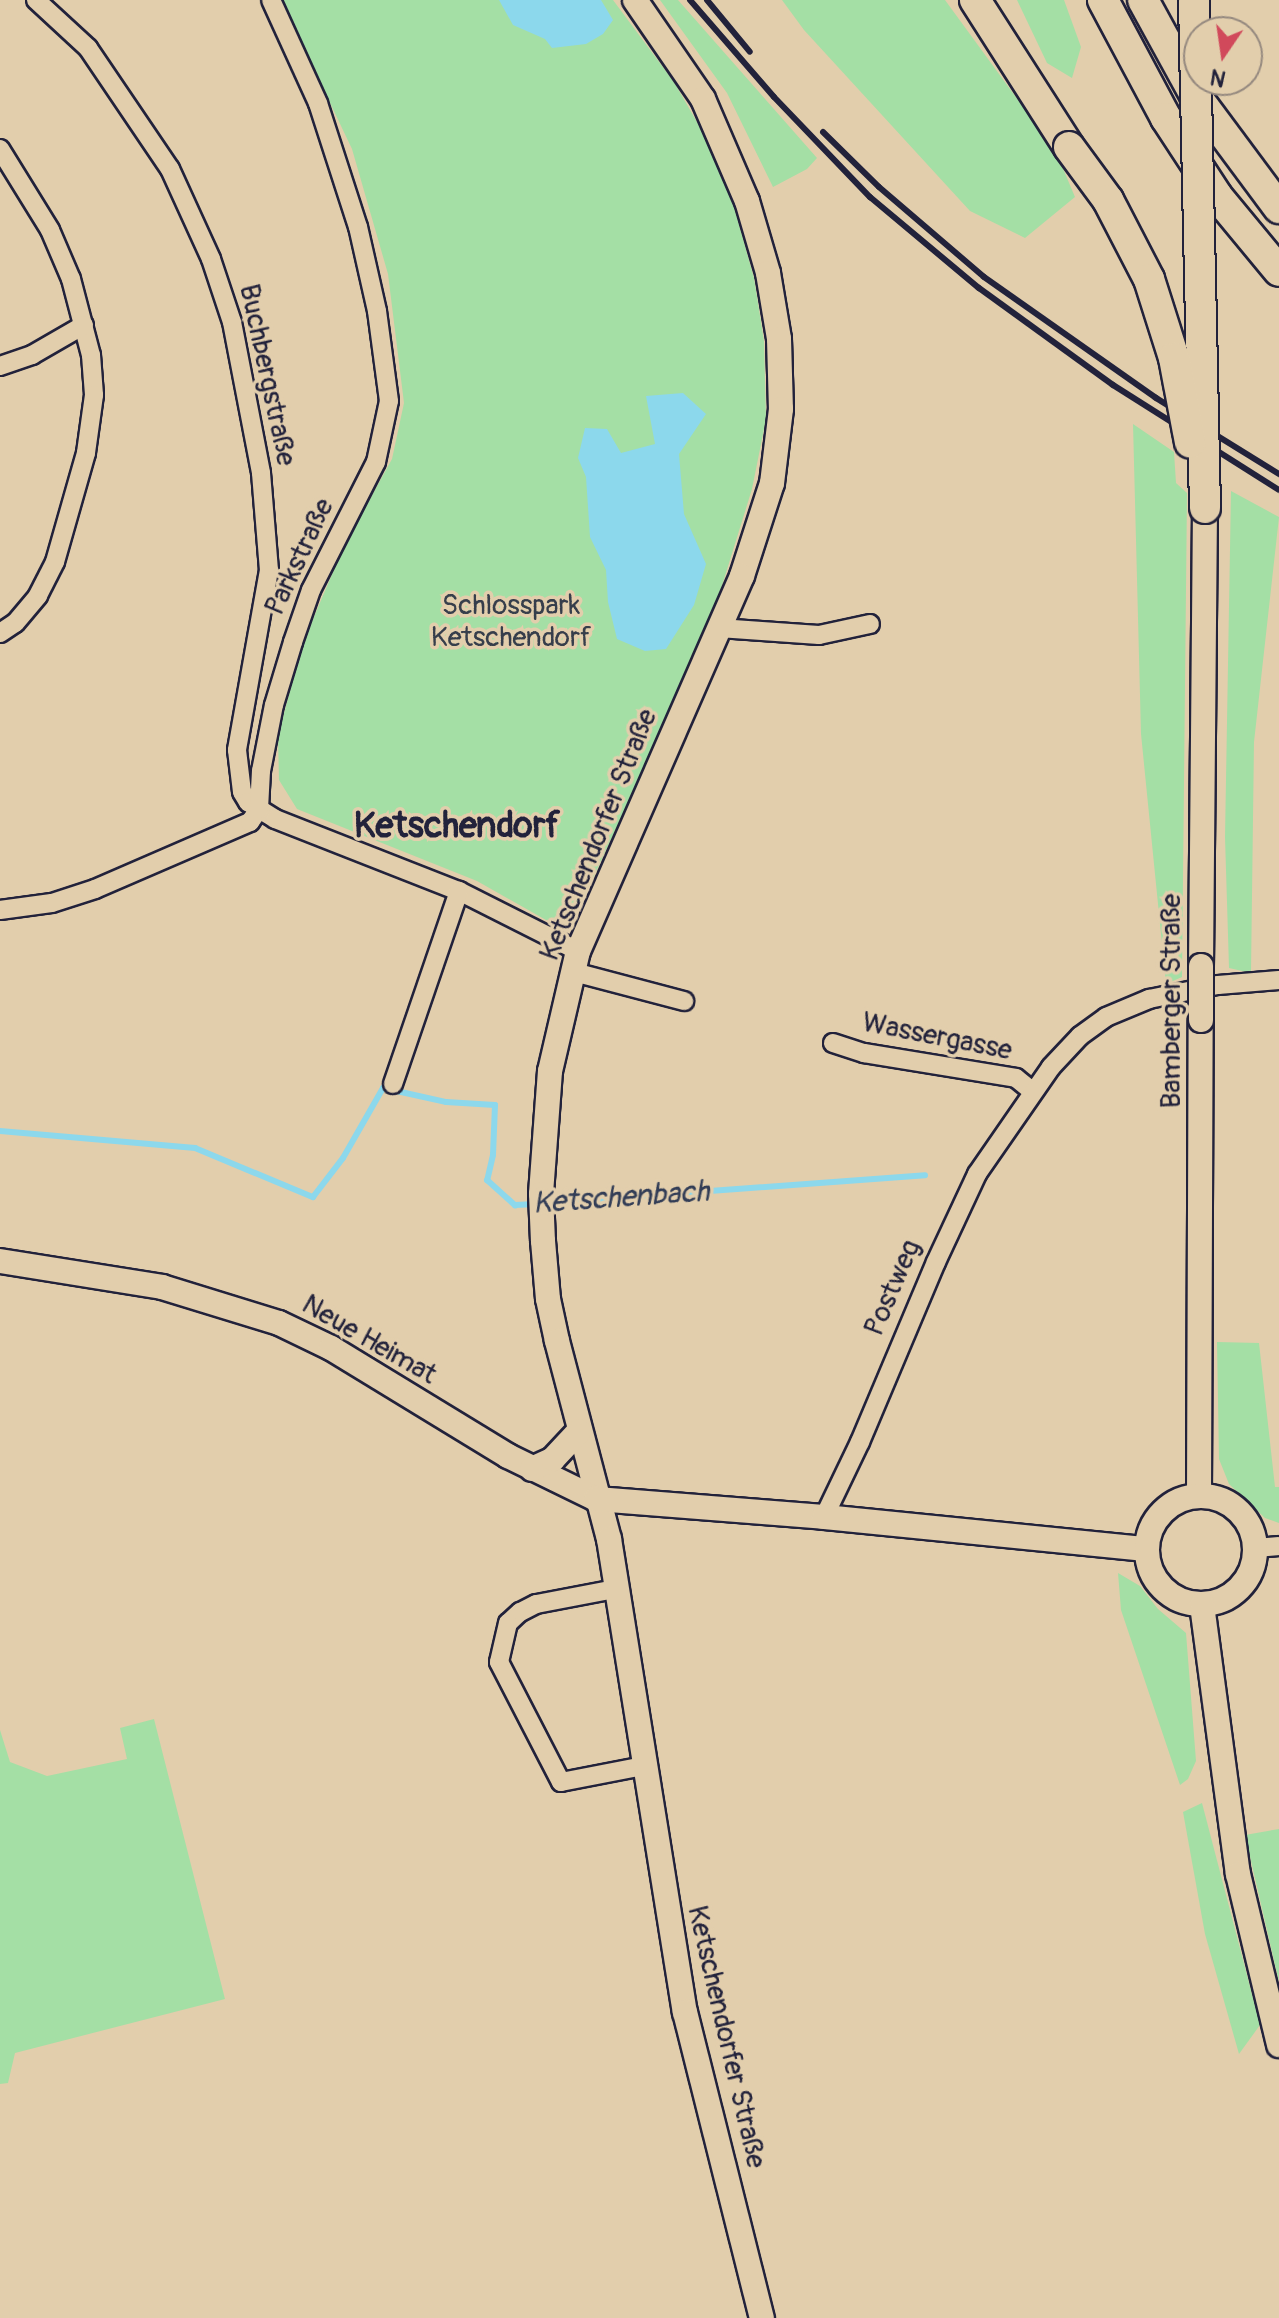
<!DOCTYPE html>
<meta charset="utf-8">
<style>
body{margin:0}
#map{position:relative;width:1279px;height:2318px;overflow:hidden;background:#e2ceac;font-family:Pangolin,sans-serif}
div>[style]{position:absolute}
.green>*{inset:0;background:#a4dfa5}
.water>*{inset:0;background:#8cd8ec}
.stream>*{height:6px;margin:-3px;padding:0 3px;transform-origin:3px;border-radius:3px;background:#8cd8ec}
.roads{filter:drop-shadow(2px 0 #22223b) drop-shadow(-2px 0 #22223b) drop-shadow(0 2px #22223b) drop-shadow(0 -2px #22223b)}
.minor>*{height:18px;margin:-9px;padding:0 9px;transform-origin:9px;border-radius:9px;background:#e2ceac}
.tertiary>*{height:24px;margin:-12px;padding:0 12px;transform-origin:12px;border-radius:12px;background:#e2ceac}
.tertiary>.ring{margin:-12px;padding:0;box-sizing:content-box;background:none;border:24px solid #e2ceac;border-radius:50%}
.trunk>*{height:30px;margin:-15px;padding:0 15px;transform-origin:15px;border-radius:15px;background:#e2ceac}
.rail>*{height:6px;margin:-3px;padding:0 3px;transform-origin:3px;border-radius:3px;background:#22223b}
.bridges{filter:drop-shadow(2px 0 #22223b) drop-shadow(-2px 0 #22223b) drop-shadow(0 2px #22223b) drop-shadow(0 -2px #22223b)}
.tertiary-bridge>*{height:24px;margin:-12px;padding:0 12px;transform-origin:12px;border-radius:12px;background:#e2ceac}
.trunk-bridge>*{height:30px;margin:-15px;padding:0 15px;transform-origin:15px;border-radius:15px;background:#e2ceac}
span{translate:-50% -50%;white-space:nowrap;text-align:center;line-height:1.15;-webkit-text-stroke:7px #e2ceac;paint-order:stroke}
.street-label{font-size:28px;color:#22223b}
.park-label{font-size:28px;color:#363e4b}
.water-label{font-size:30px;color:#323d56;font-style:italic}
.district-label{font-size:36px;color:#22223b;font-weight:700}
.north{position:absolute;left:1183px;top:16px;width:80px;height:80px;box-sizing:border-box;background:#e2ceac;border:2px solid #95897f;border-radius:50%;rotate:193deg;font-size:22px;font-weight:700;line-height:32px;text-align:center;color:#22223b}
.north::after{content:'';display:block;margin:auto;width:28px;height:36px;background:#d1495b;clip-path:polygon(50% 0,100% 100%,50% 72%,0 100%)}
</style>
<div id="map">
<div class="green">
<div style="clip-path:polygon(281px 0,613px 0,674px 82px,705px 136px,733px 203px,754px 278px,764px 341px,766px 419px,752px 489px,707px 634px,578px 910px,562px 921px,546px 920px,477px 881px,297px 809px,279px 780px,278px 736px,302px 645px,344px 546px,392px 459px,404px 403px,388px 274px,352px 149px)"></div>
<div style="clip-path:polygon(660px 0,678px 0,817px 158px,807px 169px,773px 187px,727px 93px)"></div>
<div style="clip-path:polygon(782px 0,945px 0,1056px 152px,1075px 197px,1025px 238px,970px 211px,804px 30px)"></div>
<div style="clip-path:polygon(1017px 0,1064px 0,1081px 47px,1072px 78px,1047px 63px)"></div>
<div style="clip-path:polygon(1133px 424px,1174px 452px,1176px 483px,1187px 493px,1182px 977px,1166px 984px,1141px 734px)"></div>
<div style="clip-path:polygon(1231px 491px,1279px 517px,1254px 742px,1251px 973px,1229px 968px,1225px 837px)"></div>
<div style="clip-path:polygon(1217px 1342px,1259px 1343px,1275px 1487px,1279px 1487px,1279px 1523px,1265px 1518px,1229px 1484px,1219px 1459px)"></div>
<div style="clip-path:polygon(1118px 1573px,1140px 1586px,1158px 1609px,1186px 1633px,1196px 1761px,1188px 1779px,1180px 1785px,1121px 1610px)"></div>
<div style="clip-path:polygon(154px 1719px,225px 1999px,15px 2053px,8px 2083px,0 2084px,0 1730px,10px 1762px,47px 1776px,127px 1759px,120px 1728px)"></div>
<div style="clip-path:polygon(1202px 1803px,1260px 2025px,1239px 2054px,1205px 1934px,1183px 1812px)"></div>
<div style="clip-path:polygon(1279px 1829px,1279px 1982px,1245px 1835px)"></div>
</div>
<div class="water">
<div style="clip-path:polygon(499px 0,601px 0,613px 20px,603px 34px,586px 44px,552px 48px,545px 39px,513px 25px)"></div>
<div style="clip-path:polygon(683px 393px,706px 414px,679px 454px,684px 514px,706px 564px,694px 605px,666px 649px,645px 651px,617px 639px,608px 602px,606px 570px,590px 537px,586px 477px,578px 458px,585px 428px,607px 429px,621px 453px,655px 444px,646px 396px)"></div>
</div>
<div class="stream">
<div style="left:0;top:1131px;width:196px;rotate:5deg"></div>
<div style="left:195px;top:1148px;width:128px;rotate:22.6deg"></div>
<div style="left:313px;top:1197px;width:49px;rotate:-52.4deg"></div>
<div style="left:343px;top:1158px;width:81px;rotate:-60.3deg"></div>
<div style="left:383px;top:1088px;width:65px;rotate:12.5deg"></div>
<div style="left:446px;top:1102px;width:49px;rotate:3.5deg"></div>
<div style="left:495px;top:1105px;width:50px;rotate:92.3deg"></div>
<div style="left:493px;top:1155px;width:26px;rotate:103deg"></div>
<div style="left:487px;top:1180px;width:38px;rotate:42deg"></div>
<div style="left:515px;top:1205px;width:21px;rotate:-3deg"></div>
<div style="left:547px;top:1203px;width:379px;rotate:-4.2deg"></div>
</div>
<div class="roads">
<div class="minor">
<div style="left:36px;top:0;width:71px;rotate:42.7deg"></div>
<div style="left:88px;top:48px;width:146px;rotate:55.9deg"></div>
<div style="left:170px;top:169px;width:99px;rotate:65.5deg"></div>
<div style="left:211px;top:259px;width:66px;rotate:71.6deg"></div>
<div style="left:232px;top:322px;width:154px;rotate:79.1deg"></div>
<div style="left:261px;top:473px;width:97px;rotate:85.3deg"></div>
<div style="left:269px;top:570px;width:183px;rotate:100.1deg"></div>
<div style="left:237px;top:750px;width:42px;rotate:83.2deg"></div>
<div style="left:242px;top:792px;width:12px;rotate:59deg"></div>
<div style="left:248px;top:802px;width:32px;rotate:32deg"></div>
<div style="left:275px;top:819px;width:198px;rotate:21.4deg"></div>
<div style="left:459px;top:891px;width:133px;rotate:26.8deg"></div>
<div style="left:0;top:149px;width:95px;rotate:58.3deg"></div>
<div style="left:50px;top:230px;width:53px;rotate:66.8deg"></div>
<div style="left:71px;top:279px;width:79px;rotate:75.3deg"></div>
<div style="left:91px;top:355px;width:40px;rotate:85.7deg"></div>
<div style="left:94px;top:395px;width:59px;rotate:97.9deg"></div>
<div style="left:86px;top:453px;width:113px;rotate:105.9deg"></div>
<div style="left:55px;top:562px;width:38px;rotate:117deg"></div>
<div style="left:38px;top:596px;width:35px;rotate:130deg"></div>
<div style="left:15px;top:623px;width:18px;rotate:146deg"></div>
<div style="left:0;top:366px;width:34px;rotate:-19deg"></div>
<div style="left:32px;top:355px;width:60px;rotate:-30deg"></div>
<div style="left:719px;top:628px;width:100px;rotate:4deg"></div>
<div style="left:819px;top:635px;width:52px;rotate:-12.2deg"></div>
<div style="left:0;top:910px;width:52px;rotate:-7.7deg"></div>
<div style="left:52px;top:903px;width:45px;rotate:-18deg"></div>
<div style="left:95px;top:889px;width:169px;rotate:-23.4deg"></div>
<div style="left:250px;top:822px;width:16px;rotate:-55deg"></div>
<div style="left:259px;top:809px;width:38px;rotate:-87deg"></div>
<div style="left:261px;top:771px;width:67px;rotate:-78.9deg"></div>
<div style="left:274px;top:705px;width:66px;rotate:-73.2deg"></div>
<div style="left:293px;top:642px;width:55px;rotate:-70.9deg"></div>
<div style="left:311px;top:590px;width:144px;rotate:-63.1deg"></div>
<div style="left:376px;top:462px;width:62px;rotate:-78deg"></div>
<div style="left:389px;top:401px;width:91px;rotate:-97.6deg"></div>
<div style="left:377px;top:311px;width:86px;rotate:-102.7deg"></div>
<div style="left:358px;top:227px;width:130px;rotate:-107.9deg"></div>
<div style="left:318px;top:103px;width:113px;rotate:-114.5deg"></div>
<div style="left:574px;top:972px;width:114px;rotate:14.8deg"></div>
<div style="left:833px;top:1043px;width:33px;rotate:18deg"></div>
<div style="left:864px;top:1053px;width:154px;rotate:9.3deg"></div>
<div style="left:1016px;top:1078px;width:21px;rotate:39deg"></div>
<div style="left:393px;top:1084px;width:204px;rotate:-71.1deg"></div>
<div style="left:824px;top:1517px;width:83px;rotate:-64.4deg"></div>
<div style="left:860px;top:1442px;width:195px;rotate:-67.1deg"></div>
<div style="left:936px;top:1262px;width:97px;rotate:-65deg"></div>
<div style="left:977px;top:1174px;width:130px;rotate:-55.3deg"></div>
<div style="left:1051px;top:1067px;width:42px;rotate:-46.9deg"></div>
<div style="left:1080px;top:1036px;width:32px;rotate:-36deg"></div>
<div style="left:1106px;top:1017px;width:47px;rotate:-22.7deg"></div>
<div style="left:1149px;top:999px;width:70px;rotate:-11.5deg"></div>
<div style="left:1218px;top:985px;width:61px;rotate:-4.7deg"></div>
<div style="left:1256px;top:1548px;width:23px;rotate:-5deg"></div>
<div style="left:615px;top:1589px;width:80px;rotate:169.2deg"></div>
<div style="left:536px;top:1604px;width:18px;rotate:153deg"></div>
<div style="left:520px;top:1612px;width:16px;rotate:137deg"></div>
<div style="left:508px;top:1623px;width:40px;rotate:103deg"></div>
<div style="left:499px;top:1662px;width:135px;rotate:62.7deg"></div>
<div style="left:561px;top:1782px;width:84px;rotate:-11deg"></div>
</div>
<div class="tertiary">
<div style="left:635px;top:0;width:120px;rotate:55.5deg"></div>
<div style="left:703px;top:99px;width:111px;rotate:66.7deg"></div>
<div style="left:747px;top:201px;width:75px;rotate:73.7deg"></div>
<div style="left:768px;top:273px;width:67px;rotate:80.5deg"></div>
<div style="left:779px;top:339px;width:70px;rotate:88.4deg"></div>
<div style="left:781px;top:409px;width:75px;rotate:96.9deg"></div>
<div style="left:772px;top:483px;width:98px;rotate:107.9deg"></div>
<div style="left:742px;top:576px;width:409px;rotate:113.6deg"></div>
<div style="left:578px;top:951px;width:123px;rotate:103.1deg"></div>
<div style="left:550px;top:1071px;width:123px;rotate:94.2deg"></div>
<div style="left:541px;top:1194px;width:47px;rotate:87.6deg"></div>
<div style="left:543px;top:1241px;width:58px;rotate:85.1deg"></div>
<div style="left:548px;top:1299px;width:43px;rotate:77.9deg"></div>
<div style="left:557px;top:1341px;width:205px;rotate:75.3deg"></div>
<div style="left:609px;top:1539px;width:479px;rotate:80.9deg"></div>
<div style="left:685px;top:2012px;width:316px;rotate:75.9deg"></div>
<div style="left:1201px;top:966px;width:458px;rotate:-89.5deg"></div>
<div style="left:0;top:1261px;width:164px;rotate:9.1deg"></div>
<div style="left:162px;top:1287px;width:122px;rotate:17.1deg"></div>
<div style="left:279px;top:1323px;width:58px;rotate:25.7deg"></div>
<div style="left:331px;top:1348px;width:207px;rotate:31.4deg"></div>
<div style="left:508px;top:1456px;width:98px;rotate:26deg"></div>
<div style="left:596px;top:1499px;width:229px;rotate:4.5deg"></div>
<div style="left:824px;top:1517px;width:324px;rotate:5.7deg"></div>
<div style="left:532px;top:1469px;width:23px;rotate:-25deg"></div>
<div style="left:553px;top:1459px;width:38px;rotate:-47deg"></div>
<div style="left:1199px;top:1495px;width:475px;rotate:-89.8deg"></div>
<div class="ring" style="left:1147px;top:1496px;width:84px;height:84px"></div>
<div style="left:1202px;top:1605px;width:271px;rotate:82.4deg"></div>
<div style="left:1238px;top:1874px;width:176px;rotate:76.5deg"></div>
</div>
<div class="trunk">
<div style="left:975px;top:0;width:174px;rotate:57.4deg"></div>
<div style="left:1103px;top:0;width:134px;rotate:61.9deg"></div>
<div style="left:1166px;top:118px;width:93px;rotate:56.8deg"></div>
<div style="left:1217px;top:196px;width:97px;rotate:50.4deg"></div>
<div style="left:1143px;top:0;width:108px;rotate:61.3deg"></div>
<div style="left:1195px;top:95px;width:141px;rotate:53.4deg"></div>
</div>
</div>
<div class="rail">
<div style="left:690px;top:0;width:128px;rotate:49.1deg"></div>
<div style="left:774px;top:97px;width:139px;rotate:46.2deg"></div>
<div style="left:870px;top:197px;width:142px;rotate:39.9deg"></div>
<div style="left:979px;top:288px;width:165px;rotate:35.9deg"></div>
<div style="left:1113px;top:385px;width:196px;rotate:32.3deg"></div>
<div style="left:707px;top:0;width:67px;rotate:50.4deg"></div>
<div style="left:823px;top:132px;width:78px;rotate:44.5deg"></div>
<div style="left:879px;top:187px;width:138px;rotate:40.6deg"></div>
<div style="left:984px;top:277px;width:210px;rotate:35.1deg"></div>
<div style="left:1156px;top:398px;width:145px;rotate:31.7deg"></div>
</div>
<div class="bridges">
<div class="tertiary-bridge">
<div style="left:1201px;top:1020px;width:54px;rotate:-90deg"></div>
</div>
<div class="trunk-bridge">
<div style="left:1194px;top:0;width:508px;rotate:88.76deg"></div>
<div style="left:1069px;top:147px;width:66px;rotate:53.7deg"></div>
<div style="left:1108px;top:200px;width:89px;rotate:62.6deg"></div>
<div style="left:1149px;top:279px;width:83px;rotate:72.4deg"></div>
<div style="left:1174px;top:358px;width:86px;rotate:79.3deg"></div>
</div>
</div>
<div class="street-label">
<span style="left:267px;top:375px;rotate:78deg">Buchbergstraße</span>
<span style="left:300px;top:557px;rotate:-65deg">Parkstraße</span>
<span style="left:599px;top:835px;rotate:-68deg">Ketschendorfer Straße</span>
<span style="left:1172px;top:1001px;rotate:-90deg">Bamberger Straße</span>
<span style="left:937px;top:1037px;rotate:11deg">Wassergasse</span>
<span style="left:893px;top:1288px;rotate:-67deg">Postweg</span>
<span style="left:369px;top:1340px;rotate:30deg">Neue Heimat</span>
<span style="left:726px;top:2037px;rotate:77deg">Ketschendorfer Straße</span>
</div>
<div class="park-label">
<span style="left:511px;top:622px">Schlosspark<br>Ketschendorf</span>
</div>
<div class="water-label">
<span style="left:621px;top:1198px;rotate:-4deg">Ketschenbach</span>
</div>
<div class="district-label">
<span style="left:457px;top:826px">Ketschendorf</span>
</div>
<div class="north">N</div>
</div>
